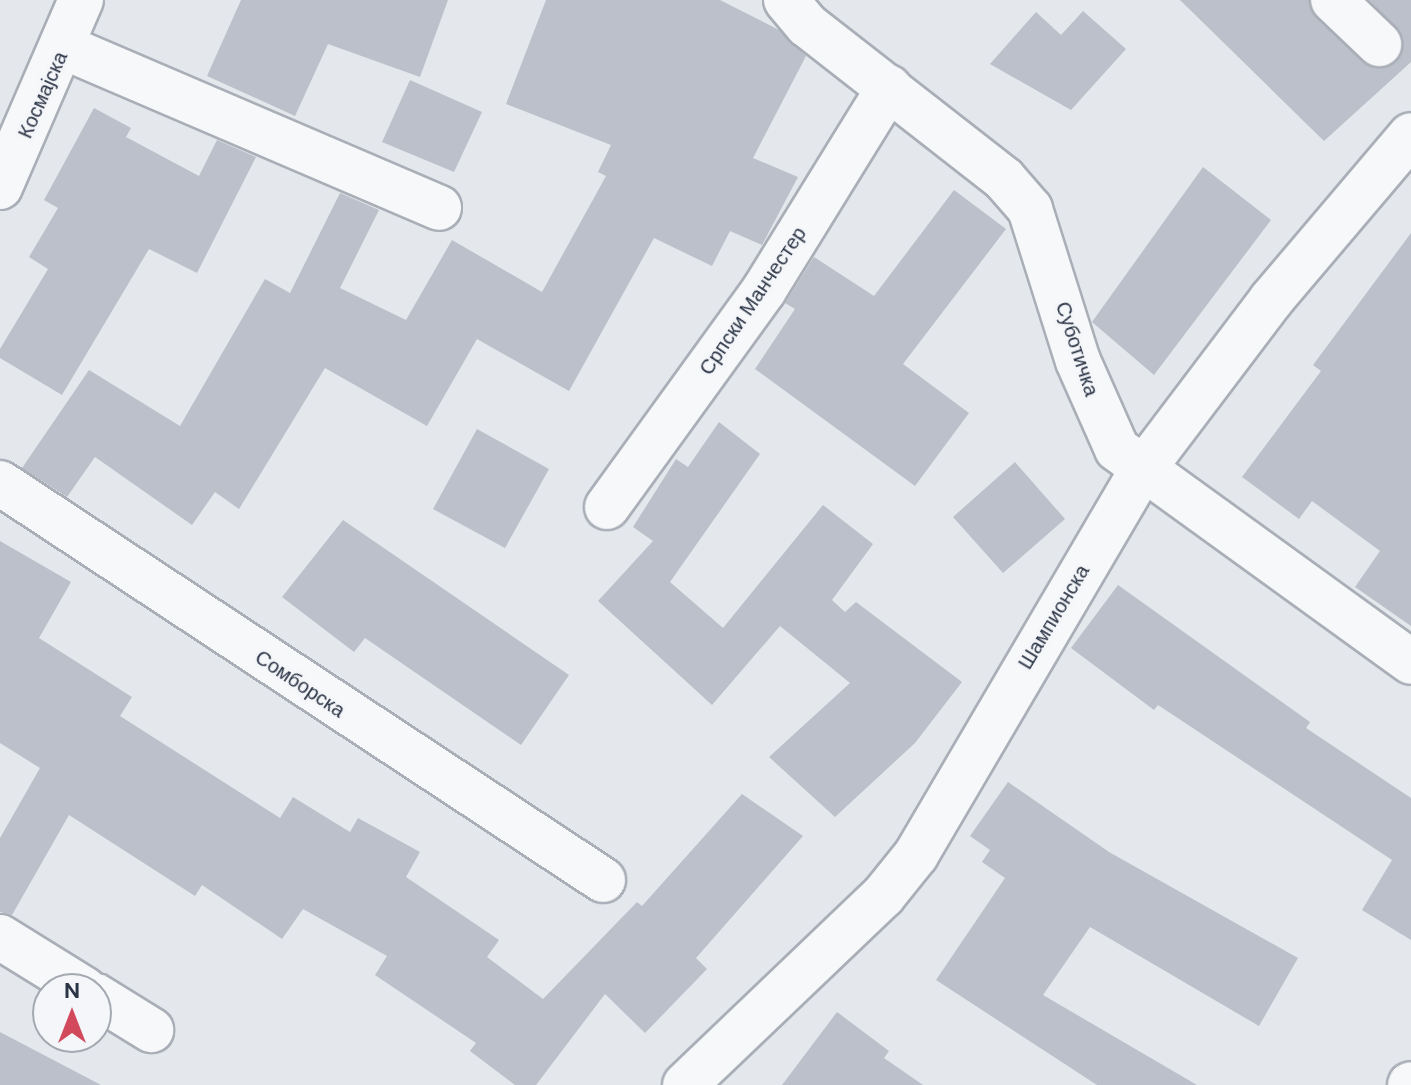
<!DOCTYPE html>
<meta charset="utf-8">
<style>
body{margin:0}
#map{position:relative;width:1411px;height:1085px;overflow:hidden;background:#e4e7ec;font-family:"DM Sans",sans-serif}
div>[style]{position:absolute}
.building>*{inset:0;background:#bbc0ca}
.roads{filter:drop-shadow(2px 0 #a9aeb7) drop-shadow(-2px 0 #a9aeb7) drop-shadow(0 2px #a9aeb7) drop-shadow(0 -2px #a9aeb7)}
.minor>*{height:44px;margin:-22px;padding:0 22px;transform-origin:22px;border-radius:22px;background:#f7f8fa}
span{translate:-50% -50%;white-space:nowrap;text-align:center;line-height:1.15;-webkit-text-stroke:6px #f4f6f9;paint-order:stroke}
.street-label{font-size:20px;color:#2b3445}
.north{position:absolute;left:32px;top:973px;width:80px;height:80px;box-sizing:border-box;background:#f4f6f9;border:2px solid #a4a8b1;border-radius:50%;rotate:0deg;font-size:22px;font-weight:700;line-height:32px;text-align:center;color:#2b3445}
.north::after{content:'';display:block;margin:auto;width:28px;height:36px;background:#d1495b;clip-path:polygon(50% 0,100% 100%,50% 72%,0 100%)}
</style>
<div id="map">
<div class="building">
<div style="clip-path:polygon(241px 0,448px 0,420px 77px,328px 44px,295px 116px,207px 76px)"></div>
<div style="clip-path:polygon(546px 0,720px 0,779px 30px,806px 56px,753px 158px,798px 177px,762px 245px,730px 231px,712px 266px,654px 238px,569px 391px,477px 339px,427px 426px,325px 368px,239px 509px,215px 492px,192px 525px,95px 457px,67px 497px,22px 468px,89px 370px,180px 426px,265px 279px,290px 293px,340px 193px,379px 210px,340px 288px,406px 320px,452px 240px,542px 292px,606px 176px,598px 172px,611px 145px,506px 104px)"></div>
<div style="clip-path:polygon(1180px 0,1309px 0,1316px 18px,1374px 68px,1396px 62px,1403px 38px,1369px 0,1411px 0,1411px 62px,1324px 141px)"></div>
<div style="clip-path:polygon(1083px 11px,1126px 49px,1071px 110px,990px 64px,1036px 12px,1061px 35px)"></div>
<div style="clip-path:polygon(410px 80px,482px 112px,454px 172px,382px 142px)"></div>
<div style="clip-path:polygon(94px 108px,131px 128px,126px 137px,199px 176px,217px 140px,256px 157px,197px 273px,149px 249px,62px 395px,0 358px,0 349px,48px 269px,29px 257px,58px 208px,44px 200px)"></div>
<div style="clip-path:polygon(1203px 167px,1271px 220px,1154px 375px,1092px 322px)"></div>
<div style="clip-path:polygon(954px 190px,1006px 229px,903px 364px,969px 413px,915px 486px,755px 369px,795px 309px,785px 303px,814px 257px,874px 296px)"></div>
<div style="clip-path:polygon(1411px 233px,1411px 626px,1355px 587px,1380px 551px,1312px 501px,1299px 519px,1242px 477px,1321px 371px,1313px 365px)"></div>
<div style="clip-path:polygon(719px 422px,760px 454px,670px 582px,723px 628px,823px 505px,873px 544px,832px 600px,845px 612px,856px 602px,962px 682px,915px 743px,835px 817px,769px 757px,850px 683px,780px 626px,712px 705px,598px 601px,653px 541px,633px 527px,676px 459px,688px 467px)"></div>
<div style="clip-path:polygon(477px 429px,549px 469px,505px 548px,433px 509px)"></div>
<div style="clip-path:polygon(1015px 462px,1065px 519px,1003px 573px,953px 517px)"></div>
<div style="clip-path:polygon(343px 520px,569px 675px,521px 745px,365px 638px,354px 652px,282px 597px)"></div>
<div style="clip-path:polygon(0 541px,71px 582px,39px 638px,132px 697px,120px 716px,280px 818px,293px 797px,350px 832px,358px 818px,420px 852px,406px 877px,499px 940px,487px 957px,543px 999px,637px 902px,642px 906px,742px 794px,803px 836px,696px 958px,707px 969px,645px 1033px,605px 994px,536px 1085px,515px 1085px,470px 1051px,476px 1043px,375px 975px,387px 956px,303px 909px,282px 939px,202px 885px,195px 896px,69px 815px,12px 915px,0 912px,0 838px,40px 768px,0 743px)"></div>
<div style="clip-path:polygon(1118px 585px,1310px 722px,1306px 728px,1411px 798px,1411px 940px,1362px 910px,1392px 860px,1158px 705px,1154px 710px,1071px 648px)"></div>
<div style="clip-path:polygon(1008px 782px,1109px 852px,1298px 958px,1259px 1026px,1090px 927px,1043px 995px,1197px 1085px,1097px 1085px,936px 980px,1005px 878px,982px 862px,990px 850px,970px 836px)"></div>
<div style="clip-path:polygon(837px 1012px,889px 1051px,884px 1058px,923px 1085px,782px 1085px)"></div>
<div style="clip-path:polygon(0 1032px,101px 1085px,0 1085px)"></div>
</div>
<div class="roads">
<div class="minor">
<div style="left:786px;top:0;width:33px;rotate:50deg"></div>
<div style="left:807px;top:25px;width:250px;rotate:38deg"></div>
<div style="left:1004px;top:179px;width:40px;rotate:49deg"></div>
<div style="left:1030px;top:209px;width:159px;rotate:72.5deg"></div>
<div style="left:1078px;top:361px;width:96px;rotate:66.1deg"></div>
<div style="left:1117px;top:449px;width:363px;rotate:35.9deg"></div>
<div style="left:1333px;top:0;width:64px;rotate:43.7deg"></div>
<div style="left:64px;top:47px;width:408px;rotate:23.2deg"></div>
<div style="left:0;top:187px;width:204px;rotate:-66.6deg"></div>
<div style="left:0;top:483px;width:722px;rotate:33.36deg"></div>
<div style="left:607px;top:507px;width:268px;rotate:-54.1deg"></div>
<div style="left:764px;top:290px;width:238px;rotate:-58.3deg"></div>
<div style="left:0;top:937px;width:99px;rotate:31.8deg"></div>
<div style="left:96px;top:996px;width:65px;rotate:31.7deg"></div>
<div style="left:685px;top:1085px;width:274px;rotate:-43.7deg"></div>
<div style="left:883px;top:896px;width:53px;rotate:-51.2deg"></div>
<div style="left:916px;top:855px;width:444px;rotate:-59.6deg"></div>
<div style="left:1141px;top:472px;width:216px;rotate:-52.9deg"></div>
<div style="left:1271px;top:300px;width:216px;rotate:-49.7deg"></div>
<div style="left:1410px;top:1085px;width:1px;rotate:-45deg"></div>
</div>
</div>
<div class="street-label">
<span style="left:43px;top:95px;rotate:-66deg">Космајска</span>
<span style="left:753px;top:301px;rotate:-56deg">Српски Манчестер</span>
<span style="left:1077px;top:349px;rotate:72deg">Суботичка</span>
<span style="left:1054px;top:617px;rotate:-59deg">Шампионска</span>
<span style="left:300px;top:684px;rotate:34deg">Сомборска</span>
</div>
<div class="north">N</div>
</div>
